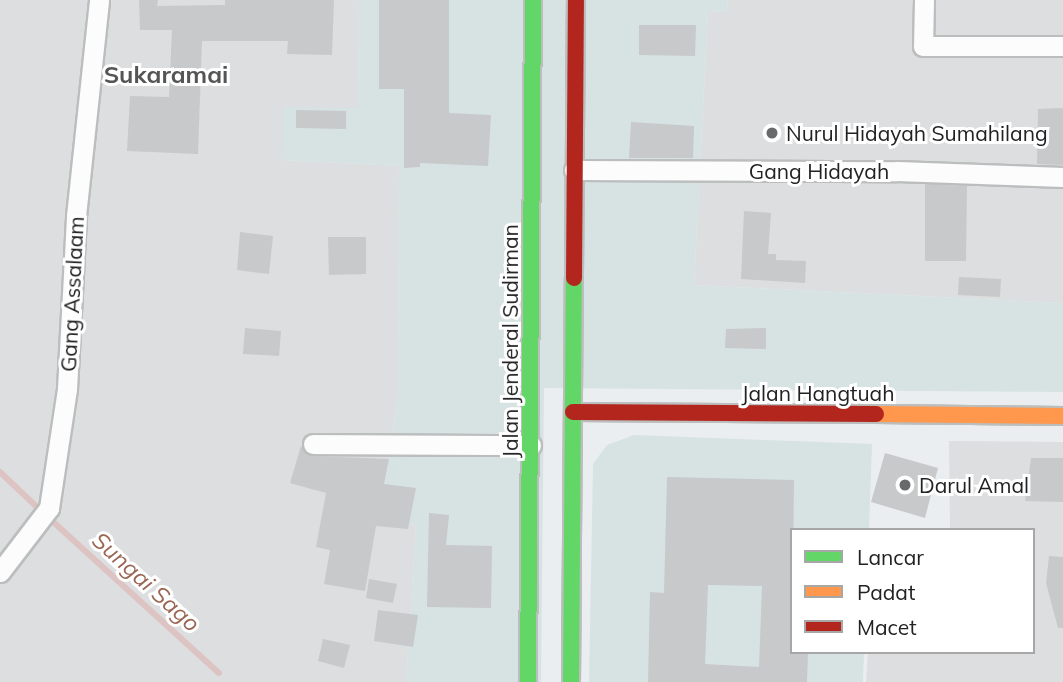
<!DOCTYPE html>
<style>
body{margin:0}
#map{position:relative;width:1063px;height:682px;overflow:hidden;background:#ebeef0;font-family:Mulish,sans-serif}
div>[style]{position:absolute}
.residential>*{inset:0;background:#dcdedf}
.commercial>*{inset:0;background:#d7e3e2}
.stream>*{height:6px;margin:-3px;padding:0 3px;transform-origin:3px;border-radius:3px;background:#dec3c3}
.building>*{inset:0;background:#c7c9cb}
.roads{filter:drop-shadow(2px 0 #bcbebe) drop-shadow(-2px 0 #bcbebe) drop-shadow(0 2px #bcbebe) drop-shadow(0 -2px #bcbebe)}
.street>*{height:19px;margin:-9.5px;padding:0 9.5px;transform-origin:9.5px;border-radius:9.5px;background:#fcfcfd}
.fast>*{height:16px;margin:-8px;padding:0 8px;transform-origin:8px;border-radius:8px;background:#63d668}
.slow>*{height:16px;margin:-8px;padding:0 8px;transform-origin:8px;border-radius:8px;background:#ff974d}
.jam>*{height:16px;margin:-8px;padding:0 8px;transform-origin:8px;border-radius:8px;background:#b3261e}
.dots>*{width:19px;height:19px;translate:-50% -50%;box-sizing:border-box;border:4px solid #fff;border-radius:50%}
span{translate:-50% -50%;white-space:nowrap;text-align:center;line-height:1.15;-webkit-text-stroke:6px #fff;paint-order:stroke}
.poi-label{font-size:21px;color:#222}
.left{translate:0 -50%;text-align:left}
.street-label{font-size:21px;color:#222}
.water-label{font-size:23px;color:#986652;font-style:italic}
.quarter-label{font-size:24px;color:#555;font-weight:700}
.legend{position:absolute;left:790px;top:528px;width:245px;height:126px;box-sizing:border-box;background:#fff;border:2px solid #a7a7a7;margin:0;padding:9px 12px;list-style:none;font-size:21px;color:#222}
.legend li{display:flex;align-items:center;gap:14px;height:35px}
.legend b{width:35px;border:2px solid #a7a7a7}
</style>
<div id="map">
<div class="residential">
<div style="clip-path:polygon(0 0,359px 0,358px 108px,281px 160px,399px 166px,398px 394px,380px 519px,416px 525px,406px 682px,0 682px)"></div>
<div style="clip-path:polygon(728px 0,1063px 0,1063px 303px,694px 285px,708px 11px,727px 12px)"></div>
<div style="clip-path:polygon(949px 441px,1063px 442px,1063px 682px,866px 682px,868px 652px,1033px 652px,1033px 530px,950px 530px)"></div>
</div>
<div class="commercial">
<div style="clip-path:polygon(359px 0,728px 0,727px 12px,708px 11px,694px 285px,1063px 303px,1063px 392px,544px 388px,541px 682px,406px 682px,416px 525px,380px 520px,398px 394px,399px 166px,281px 160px,283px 107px,358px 108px)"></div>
<div style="clip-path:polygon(634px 435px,872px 444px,869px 530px,792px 530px,792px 652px,864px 652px,863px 682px,589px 682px,593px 464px,607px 445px)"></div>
</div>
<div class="stream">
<div style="left:0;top:472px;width:54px;rotate:43.5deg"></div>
<div style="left:49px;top:518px;width:230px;rotate:42.4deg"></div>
</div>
<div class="building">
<div style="clip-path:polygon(139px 0,158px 0,157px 6px,225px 5px,225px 0,334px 0,332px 55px,287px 54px,288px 41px,202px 41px,198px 154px,127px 151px,130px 96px,169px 97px,172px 30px,140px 30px)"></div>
<div style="clip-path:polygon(379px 0,449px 0,449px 113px,491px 115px,488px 166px,420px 163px,420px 167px,404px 168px,404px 89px,379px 89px)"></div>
<div style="clip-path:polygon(639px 25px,696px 25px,695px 56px,639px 55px)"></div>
<div style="clip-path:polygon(1063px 108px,1063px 165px,1037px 164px,1038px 109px)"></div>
<div style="clip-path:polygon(296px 110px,346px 111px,346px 129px,296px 128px)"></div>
<div style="clip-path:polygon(631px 122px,694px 126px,693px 158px,629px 158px)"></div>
<div style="clip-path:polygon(925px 184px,967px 186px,966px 261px,925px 261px)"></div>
<div style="clip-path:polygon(744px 211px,771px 213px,768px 254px,776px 254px,776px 260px,806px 261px,805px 283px,741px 279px)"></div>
<div style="clip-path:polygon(240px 232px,273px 236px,269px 274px,237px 270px)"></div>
<div style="clip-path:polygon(328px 237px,366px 237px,366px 274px,329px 275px)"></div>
<div style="clip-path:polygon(959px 277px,1001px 279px,1000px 297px,958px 295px)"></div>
<div style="clip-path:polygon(245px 328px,281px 331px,279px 356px,243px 354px)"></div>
<div style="clip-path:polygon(766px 328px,766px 349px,725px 348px,726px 329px)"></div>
<div style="clip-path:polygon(301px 446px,312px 456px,389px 459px,384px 484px,416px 488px,408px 529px,376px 526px,365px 591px,324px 584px,330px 550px,316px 547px,326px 493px,290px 483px)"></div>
<div style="clip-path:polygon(885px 453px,938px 468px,925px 518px,871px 502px)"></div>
<div style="clip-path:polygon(1031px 458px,1063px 458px,1063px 502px,1025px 501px)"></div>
<div style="clip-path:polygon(evenodd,667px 477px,794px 480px,792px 652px,808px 652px,807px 682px,648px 682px,650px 592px,664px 593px,667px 477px,708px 585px,762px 586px,759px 667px,705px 664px,708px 585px)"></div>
<div style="clip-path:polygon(429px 513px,449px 515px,446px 545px,492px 546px,491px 608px,427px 607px)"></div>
<div style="clip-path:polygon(1049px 556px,1063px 557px,1063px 628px,1058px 628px,1046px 583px)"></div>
<div style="clip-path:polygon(369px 579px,397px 584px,393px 603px,366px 598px)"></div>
<div style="clip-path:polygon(378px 610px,418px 615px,413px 647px,374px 641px)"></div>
<div style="clip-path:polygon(323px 639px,350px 645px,344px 668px,318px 661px)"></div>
</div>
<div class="roads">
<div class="street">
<div style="left:924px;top:0;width:46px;rotate:91.2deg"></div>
<div style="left:923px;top:46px;width:140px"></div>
<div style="left:574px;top:170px;width:323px;rotate:0.2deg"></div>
<div style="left:897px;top:171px;width:166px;rotate:2.1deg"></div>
<div style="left:313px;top:444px;width:218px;rotate:0.3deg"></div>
<div style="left:0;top:572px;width:81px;rotate:-52.6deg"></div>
<div style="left:49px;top:508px;width:120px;rotate:-81.4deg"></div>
<div style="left:67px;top:389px;width:173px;rotate:-87deg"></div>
<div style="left:76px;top:216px;width:217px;rotate:-83.9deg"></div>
</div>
<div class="fast">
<div style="left:528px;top:682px;width:682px;rotate:-89.58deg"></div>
<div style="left:571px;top:682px;width:404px;rotate:-89.6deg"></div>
</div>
<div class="slow">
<div style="left:876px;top:414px;width:187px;rotate:0.6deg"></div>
</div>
<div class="jam">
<div style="left:574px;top:278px;width:278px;rotate:-89.6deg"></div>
<div style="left:573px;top:412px;width:303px;rotate:0.4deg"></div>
</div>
</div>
<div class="dots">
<div style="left:772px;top:133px;background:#68696a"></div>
<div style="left:905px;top:485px;background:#68696a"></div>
</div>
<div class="poi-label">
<span class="left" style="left:786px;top:133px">Nurul Hidayah Sumahilang</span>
<span class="left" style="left:919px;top:485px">Darul Amal</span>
</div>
<div class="street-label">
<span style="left:819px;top:171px">Gang Hidayah</span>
<span style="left:72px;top:294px;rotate:-87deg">Gang Assalaam</span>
<span style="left:510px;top:341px;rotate:-90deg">Jalan Jenderal Sudirman</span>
<span style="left:818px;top:393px">Jalan Hangtuah</span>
</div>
<div class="water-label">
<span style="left:146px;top:582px;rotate:42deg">Sungai Sago</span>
</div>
<div class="quarter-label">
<span style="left:166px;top:75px">Sukaramai</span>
</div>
<ul class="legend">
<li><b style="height:9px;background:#63d668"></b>Lancar</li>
<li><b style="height:9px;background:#ff974d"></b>Padat</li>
<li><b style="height:9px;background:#b3261e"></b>Macet</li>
</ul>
</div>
